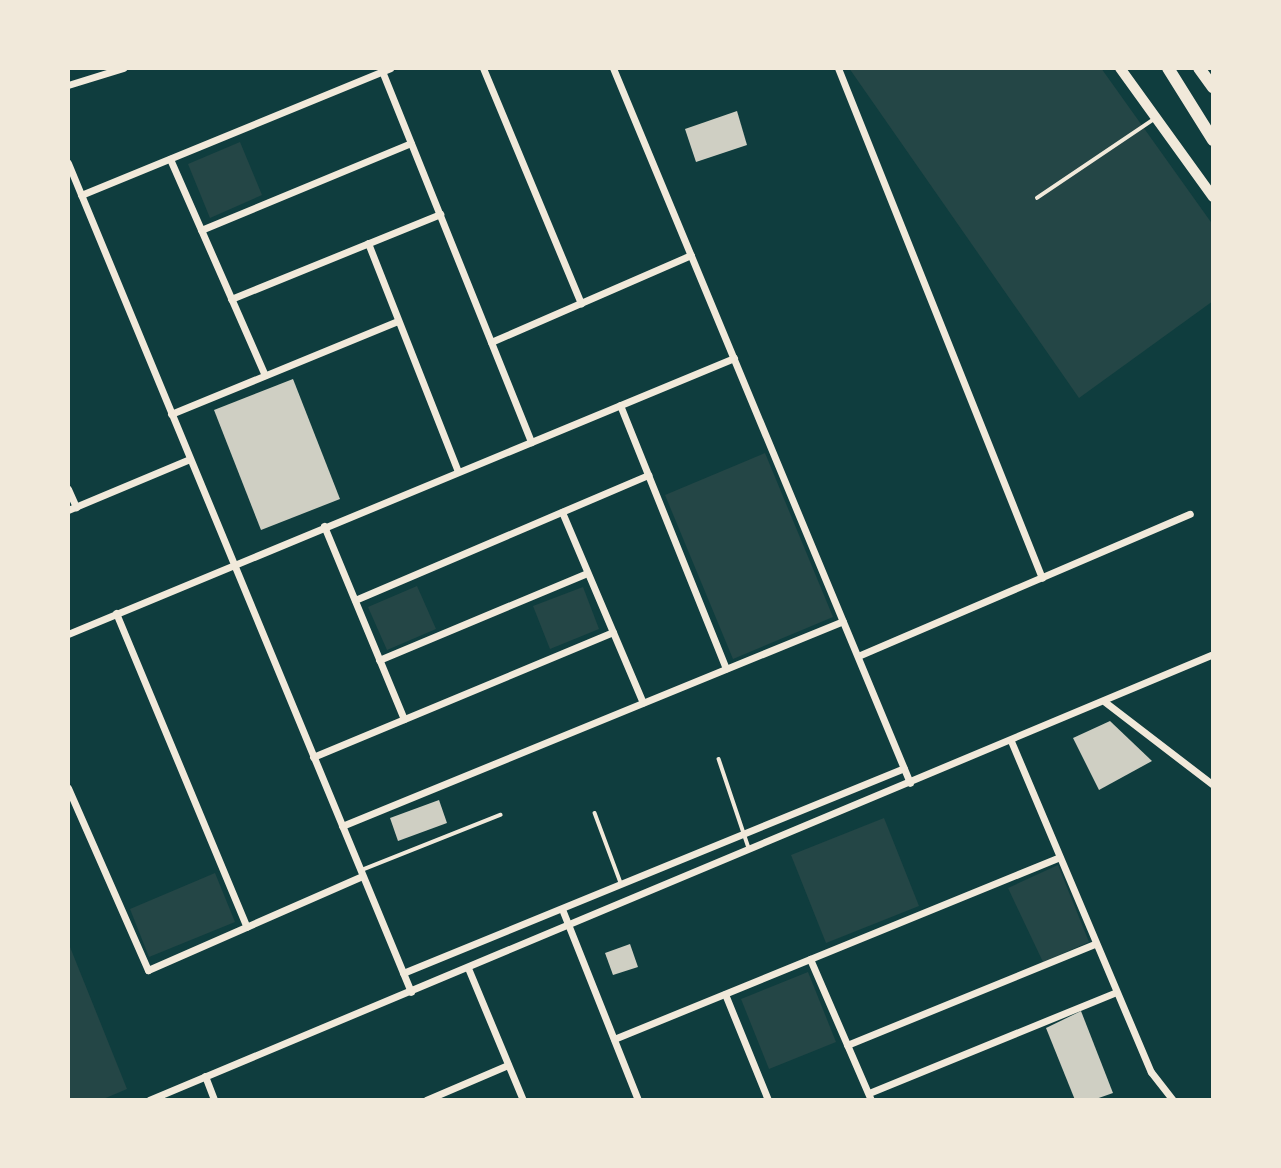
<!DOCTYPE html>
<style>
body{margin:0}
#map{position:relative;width:1281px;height:1168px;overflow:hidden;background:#0f3d3e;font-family:"Noto Serif",serif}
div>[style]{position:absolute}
.green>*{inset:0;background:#244646}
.building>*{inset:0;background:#cfcfc3}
.service>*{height:3.5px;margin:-1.75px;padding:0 1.75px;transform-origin:1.75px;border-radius:1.75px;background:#f1e9da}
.minor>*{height:7px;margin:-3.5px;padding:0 3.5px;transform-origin:3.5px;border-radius:3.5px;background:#f1e9da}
.trunk>*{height:10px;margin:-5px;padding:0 5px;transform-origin:5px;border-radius:5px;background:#f1e9da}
.motorway>*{height:12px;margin:-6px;padding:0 6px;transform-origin:6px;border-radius:6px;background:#f1e9da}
span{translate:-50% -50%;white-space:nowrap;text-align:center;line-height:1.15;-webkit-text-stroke:5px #f1e9da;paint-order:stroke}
.frame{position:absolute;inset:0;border:70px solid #f1e9da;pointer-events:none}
</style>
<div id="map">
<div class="green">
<div style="clip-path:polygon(849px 68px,1101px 68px,1213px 225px,1213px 301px,1079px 398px)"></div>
<div style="clip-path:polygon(240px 142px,262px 195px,210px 218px,188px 164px)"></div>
<div style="clip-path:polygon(765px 453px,833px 617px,733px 659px,665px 495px)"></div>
<div style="clip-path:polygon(417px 586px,436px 629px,387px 650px,368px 607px)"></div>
<div style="clip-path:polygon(583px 587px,599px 629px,550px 649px,533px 606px)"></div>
<div style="clip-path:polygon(884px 818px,919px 906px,826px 943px,791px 855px)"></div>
<div style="clip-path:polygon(1058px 865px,1089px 942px,1043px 962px,1008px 888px)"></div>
<div style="clip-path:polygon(215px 873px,235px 922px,149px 957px,130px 909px)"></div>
<div style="clip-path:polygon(68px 942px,127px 1089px,101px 1100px,68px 1100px)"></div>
<div style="clip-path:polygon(808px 972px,836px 1042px,769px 1069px,741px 999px)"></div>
</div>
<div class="building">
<div style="clip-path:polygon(737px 111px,747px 145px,696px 162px,685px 129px)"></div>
<div style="clip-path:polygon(293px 379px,340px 499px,261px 530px,214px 410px)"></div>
<div style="clip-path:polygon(1110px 721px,1152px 761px,1099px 790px,1073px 738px)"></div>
<div style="clip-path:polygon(439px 800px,447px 823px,398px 841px,390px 818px)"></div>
<div style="clip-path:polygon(630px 944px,638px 967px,613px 975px,605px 953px)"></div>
<div style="clip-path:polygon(1081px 1011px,1113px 1093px,1093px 1100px,1075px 1100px,1046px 1028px)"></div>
</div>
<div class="service">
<div style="left:1037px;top:198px;width:141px;rotate:-34deg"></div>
<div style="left:719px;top:759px;width:94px;rotate:71.4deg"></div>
<div style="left:595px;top:813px;width:75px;rotate:69.6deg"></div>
<div style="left:362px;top:870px;width:149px;rotate:-21.7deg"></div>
</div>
<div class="minor">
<div style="left:483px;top:68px;width:255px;rotate:67.4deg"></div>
<div style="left:613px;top:68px;width:774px;rotate:67.44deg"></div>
<div style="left:838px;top:68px;width:549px;rotate:68.2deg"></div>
<div style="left:382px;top:71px;width:400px;rotate:68.1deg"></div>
<div style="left:68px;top:85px;width:58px;rotate:-17.2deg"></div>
<div style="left:170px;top:159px;width:236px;rotate:66.3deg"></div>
<div style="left:68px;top:163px;width:897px;rotate:67.52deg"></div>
<div style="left:81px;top:195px;width:334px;rotate:-22.3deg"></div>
<div style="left:201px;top:230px;width:227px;rotate:-22.5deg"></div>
<div style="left:368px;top:243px;width:245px;rotate:68.5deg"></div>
<div style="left:231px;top:299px;width:226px;rotate:-22.1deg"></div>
<div style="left:491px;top:342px;width:218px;rotate:-23.5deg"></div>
<div style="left:620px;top:405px;width:284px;rotate:68.1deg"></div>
<div style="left:171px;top:414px;width:245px;rotate:-22.3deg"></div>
<div style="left:68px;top:489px;width:20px;rotate:66deg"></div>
<div style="left:68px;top:510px;width:132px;rotate:-22.7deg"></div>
<div style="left:562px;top:512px;width:207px;rotate:67deg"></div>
<div style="left:324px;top:526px;width:209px;rotate:67.5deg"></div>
<div style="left:355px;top:600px;width:319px;rotate:-23.1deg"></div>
<div style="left:116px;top:613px;width:340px;rotate:67.4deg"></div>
<div style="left:68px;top:634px;width:721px;rotate:-22.51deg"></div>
<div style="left:858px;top:656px;width:361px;rotate:-23.2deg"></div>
<div style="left:379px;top:660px;width:225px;rotate:-22.7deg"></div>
<div style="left:1105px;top:702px;width:136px;rotate:37.5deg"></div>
<div style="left:1011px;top:741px;width:359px;rotate:67.1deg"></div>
<div style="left:1151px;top:1072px;width:36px;rotate:52deg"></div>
<div style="left:313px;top:757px;width:325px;rotate:-22.6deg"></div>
<div style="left:68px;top:788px;width:199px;rotate:66.3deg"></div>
<div style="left:148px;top:970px;width:234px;rotate:-23.7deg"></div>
<div style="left:342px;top:826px;width:541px;rotate:-22.25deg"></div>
<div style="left:562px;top:909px;width:206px;rotate:68.3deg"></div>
<div style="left:810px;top:959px;width:154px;rotate:66.6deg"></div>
<div style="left:468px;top:968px;width:143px;rotate:67.4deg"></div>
<div style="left:403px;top:973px;width:541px;rotate:-22.25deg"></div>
<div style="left:725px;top:994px;width:114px;rotate:67.9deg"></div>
<div style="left:614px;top:1039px;width:481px;rotate:-22.2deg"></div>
<div style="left:847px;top:1045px;width:268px;rotate:-22.2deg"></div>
<div style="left:205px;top:1076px;width:26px;rotate:69deg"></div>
<div style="left:869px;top:1093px;width:267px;rotate:-22.2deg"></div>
<div style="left:149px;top:1100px;width:1154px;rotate:-22.74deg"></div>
<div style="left:426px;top:1100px;width:89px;rotate:-23.1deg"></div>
</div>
<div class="trunk">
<div style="left:1120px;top:68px;width:159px;rotate:54.2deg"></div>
</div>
<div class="motorway">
<div style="left:1168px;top:68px;width:85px;rotate:58deg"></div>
<div style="left:1199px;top:68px;width:24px;rotate:54deg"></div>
</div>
<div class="frame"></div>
</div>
